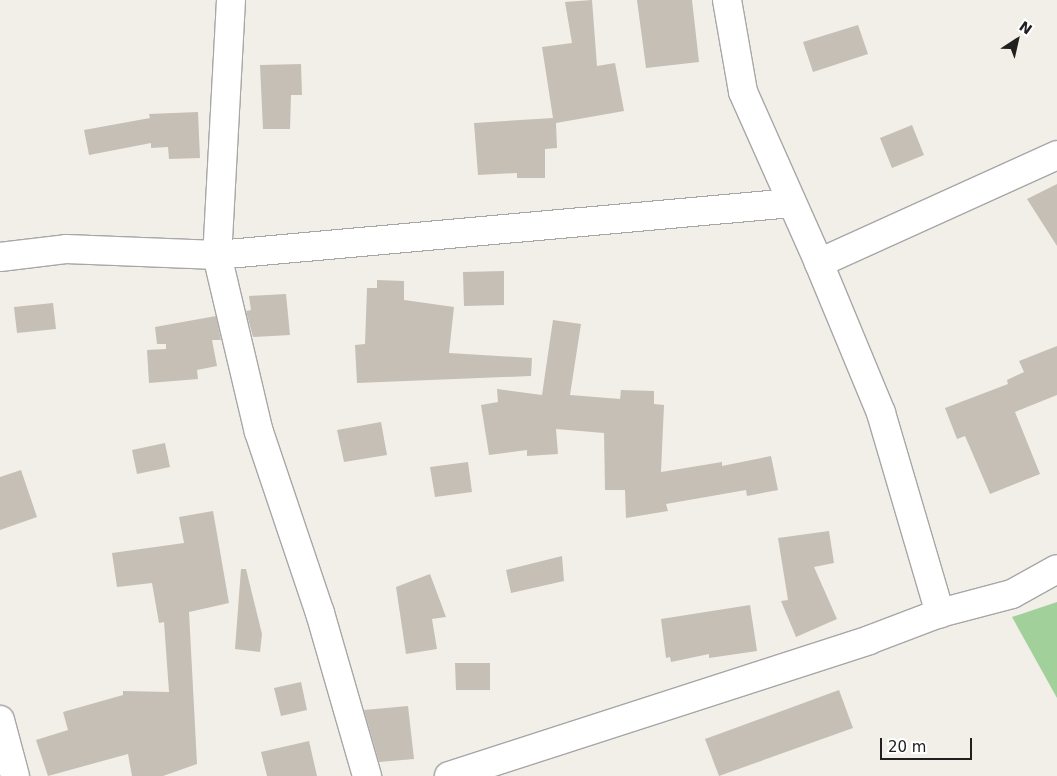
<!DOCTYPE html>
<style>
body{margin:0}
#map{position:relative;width:1057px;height:776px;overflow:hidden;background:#f1efe7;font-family:"DejaVu Sans",sans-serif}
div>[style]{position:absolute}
.forest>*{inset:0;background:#a2d09b}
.building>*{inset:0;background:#c6bfb6}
.roads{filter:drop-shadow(1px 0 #a7a7a7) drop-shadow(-1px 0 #a7a7a7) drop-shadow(0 1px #a7a7a7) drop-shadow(0 -1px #a7a7a7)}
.minor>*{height:28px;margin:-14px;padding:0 14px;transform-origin:14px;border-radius:14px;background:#fff}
span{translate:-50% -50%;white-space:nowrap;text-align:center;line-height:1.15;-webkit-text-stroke:4px #fff;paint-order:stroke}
.north{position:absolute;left:992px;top:15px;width:50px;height:50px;-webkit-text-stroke:4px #fff;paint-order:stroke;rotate:35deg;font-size:14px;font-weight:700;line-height:20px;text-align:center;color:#202020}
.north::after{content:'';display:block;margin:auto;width:18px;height:22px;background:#202020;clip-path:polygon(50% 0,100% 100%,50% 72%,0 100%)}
.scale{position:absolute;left:880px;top:738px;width:92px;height:22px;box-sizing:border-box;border:2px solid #202020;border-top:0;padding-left:6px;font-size:15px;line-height:18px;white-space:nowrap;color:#202020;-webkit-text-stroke:4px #fff;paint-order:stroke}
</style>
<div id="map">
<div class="forest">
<div style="clip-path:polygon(1057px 602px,1057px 698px,1012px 617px)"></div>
</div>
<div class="building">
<div style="clip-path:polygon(592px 0,597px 66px,615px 63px,624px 111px,556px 123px,557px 148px,545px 149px,545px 178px,517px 178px,517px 173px,478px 175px,474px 123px,553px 118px,542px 47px,572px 43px,565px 2px)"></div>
<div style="clip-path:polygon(637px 0,692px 0,699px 62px,646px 68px)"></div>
<div style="clip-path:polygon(858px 25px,868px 54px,813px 72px,803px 42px)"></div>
<div style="clip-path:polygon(301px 64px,302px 95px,291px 95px,290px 129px,263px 129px,260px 65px)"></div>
<div style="clip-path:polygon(198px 112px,200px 158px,169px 159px,168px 147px,151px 148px,151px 143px,89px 155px,84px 130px,150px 118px,149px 114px)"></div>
<div style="clip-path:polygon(912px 125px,924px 155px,892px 168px,880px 138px)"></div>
<div style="clip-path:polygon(1057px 184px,1057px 246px,1027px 199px)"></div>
<div style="clip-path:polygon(504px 271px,504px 305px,464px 306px,463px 272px)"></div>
<div style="clip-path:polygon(377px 280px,404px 281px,404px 300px,454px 307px,449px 353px,532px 358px,531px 376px,357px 383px,355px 345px,365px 344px,367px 288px,377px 288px)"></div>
<div style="clip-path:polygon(286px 294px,290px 335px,253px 337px,246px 311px,251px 310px,249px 296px)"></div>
<div style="clip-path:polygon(53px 303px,56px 329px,17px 333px,14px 307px)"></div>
<div style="clip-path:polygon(216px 316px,221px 340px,212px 340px,217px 366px,197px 370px,198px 379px,149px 383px,147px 350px,166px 349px,166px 344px,157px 344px,155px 327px)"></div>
<div style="clip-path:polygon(553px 320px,581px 324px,570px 395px,620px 399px,621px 390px,654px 391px,654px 404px,664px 405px,661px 472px,722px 462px,722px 466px,771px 456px,778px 490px,747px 496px,746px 490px,666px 504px,668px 511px,626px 518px,625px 490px,605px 490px,604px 433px,556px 429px,558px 454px,527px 456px,527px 450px,489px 455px,481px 405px,498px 402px,497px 389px,542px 395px)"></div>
<div style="clip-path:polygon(1057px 346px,1057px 395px,1015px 412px,1040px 474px,990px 494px,965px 436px,957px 439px,945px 408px,1008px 384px,1007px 380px,1024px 372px,1019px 361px)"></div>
<div style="clip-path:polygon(381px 422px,387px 455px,344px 462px,337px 430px)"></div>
<div style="clip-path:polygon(165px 443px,170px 467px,137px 474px,132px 450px)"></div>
<div style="clip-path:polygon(468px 462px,472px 492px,435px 497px,430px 467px)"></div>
<div style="clip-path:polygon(21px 470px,37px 517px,0 530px,0 477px)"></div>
<div style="clip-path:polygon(213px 511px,229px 603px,189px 612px,197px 764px,163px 776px,132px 776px,128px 754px,48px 776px,36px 740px,68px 730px,63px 712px,123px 695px,123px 691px,169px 692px,164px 622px,159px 623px,152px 583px,117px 587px,112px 553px,184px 543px,179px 517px)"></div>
<div style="clip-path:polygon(829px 531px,834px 563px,814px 567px,837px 619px,796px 637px,781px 601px,788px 600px,778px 538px)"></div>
<div style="clip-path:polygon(562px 556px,564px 581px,511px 593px,506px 570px)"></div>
<div style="clip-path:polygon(241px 569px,246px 569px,262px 634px,260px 652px,235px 649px)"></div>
<div style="clip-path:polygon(430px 574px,446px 617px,432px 619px,437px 649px,406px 654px,396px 587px)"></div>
<div style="clip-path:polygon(750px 605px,757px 651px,709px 658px,709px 654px,671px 662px,670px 657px,666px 658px,661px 619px)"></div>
<div style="clip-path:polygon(455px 663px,490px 663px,490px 690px,456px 690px)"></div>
<div style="clip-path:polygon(301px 682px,307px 710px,281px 716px,274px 688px)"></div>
<div style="clip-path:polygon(839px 690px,853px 728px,719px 776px,705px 739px)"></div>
<div style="clip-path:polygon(408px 706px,414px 759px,379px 762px,364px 710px)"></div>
<div style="clip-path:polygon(309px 741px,317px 776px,267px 776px,261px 752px)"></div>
</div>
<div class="roads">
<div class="minor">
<div style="left:231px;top:0;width:255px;rotate:93.1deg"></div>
<div style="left:217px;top:255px;width:182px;rotate:76.7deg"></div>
<div style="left:259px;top:432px;width:191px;rotate:71.4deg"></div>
<div style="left:320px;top:613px;width:170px;rotate:73.9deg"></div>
<div style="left:727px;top:0;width:93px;rotate:80.1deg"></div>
<div style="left:743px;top:92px;width:187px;rotate:66deg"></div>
<div style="left:819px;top:263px;width:162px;rotate:67.5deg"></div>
<div style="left:881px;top:413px;width:209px;rotate:73.6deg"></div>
<div style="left:0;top:257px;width:66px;rotate:-6.9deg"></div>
<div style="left:66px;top:249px;width:151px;rotate:2.3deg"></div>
<div style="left:217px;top:255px;width:577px;rotate:-5.17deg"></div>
<div style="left:819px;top:263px;width:261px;rotate:-24.4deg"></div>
<div style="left:0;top:720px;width:58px;rotate:75deg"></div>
<div style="left:449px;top:776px;width:441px;rotate:-17.9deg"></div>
<div style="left:869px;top:640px;width:76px;rotate:-20.8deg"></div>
<div style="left:940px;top:613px;width:74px;rotate:-14.8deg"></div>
<div style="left:1012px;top:594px;width:51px;rotate:-29.1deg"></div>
</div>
</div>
<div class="north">N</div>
<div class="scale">20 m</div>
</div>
